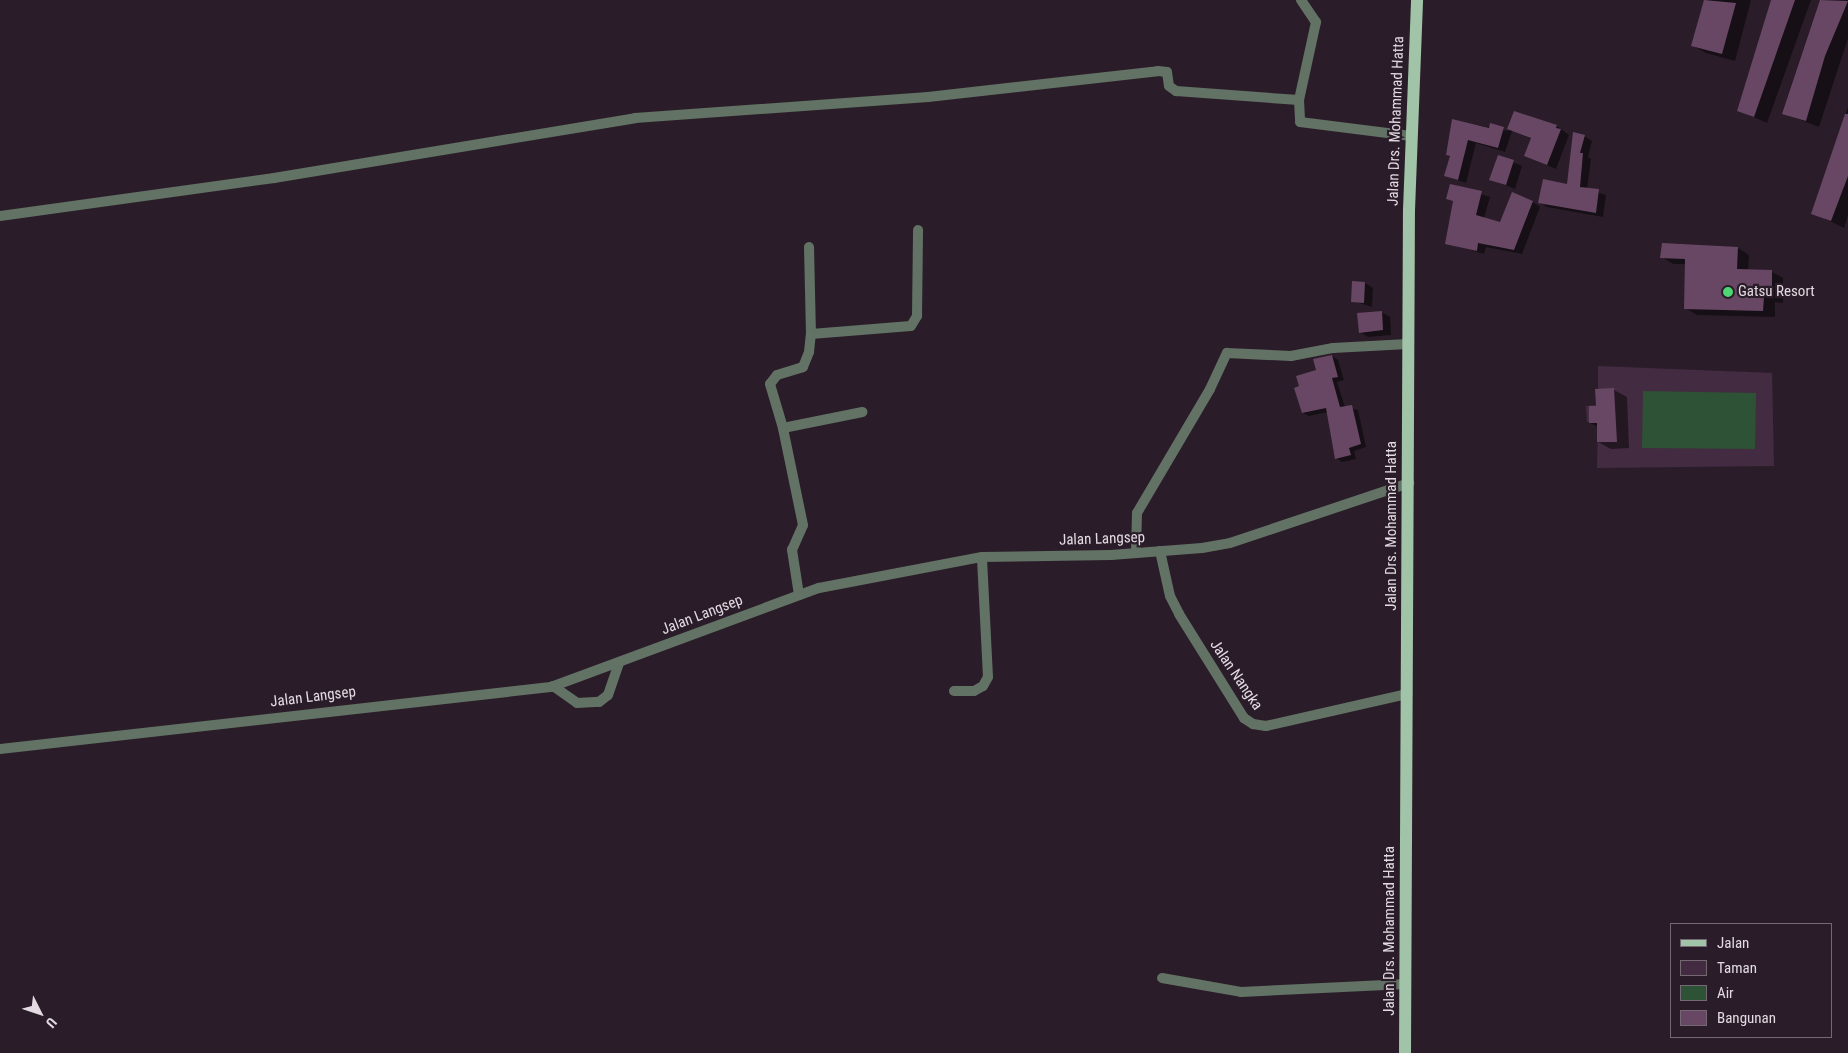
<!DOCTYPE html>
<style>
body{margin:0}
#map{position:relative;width:1848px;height:1053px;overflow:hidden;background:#2a1d29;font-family:"Roboto Condensed",sans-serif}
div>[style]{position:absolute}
.green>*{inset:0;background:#432b41}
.water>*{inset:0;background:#2e5235}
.shadow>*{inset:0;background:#0007}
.building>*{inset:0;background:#684765}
.minor>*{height:10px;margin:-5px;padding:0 5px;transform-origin:5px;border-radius:5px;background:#627264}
.primary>*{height:12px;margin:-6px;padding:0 6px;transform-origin:6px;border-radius:6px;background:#a1c3a7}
.dots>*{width:14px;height:14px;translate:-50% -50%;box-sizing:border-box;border:2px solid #2a1d29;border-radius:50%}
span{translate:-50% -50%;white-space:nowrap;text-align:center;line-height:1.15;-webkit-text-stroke:4.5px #2a1d29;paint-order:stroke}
.street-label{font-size:15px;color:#e3dae2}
.poi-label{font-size:15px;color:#e3dae2}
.left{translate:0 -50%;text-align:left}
.legend{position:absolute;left:1670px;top:923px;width:162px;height:115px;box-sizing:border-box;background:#2a1d29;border:1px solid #746973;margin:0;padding:6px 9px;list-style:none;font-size:15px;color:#e3dae2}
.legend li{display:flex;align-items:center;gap:10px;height:25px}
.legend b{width:25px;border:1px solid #746973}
.north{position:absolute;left:15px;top:988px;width:50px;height:50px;-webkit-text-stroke:4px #2a1d29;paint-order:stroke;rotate:131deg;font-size:14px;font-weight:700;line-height:20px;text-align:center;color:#e3dae2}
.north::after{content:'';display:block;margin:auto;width:18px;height:22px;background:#e3dae2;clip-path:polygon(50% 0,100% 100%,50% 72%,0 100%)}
</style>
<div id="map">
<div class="green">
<div style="clip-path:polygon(1598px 366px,1772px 373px,1774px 466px,1597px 468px,1598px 422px,1587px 422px,1586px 406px,1598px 405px)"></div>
</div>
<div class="water">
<div style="clip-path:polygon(1643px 391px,1756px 393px,1755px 449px,1642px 448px)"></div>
</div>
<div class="shadow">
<div style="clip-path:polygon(1708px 0,1751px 0,1735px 61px,1706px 53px,1693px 46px)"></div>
<div style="clip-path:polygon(1772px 0,1811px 0,1767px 123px,1738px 110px)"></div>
<div style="clip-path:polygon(1821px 0,1848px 0,1848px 38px,1819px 127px,1783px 113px)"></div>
<div style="clip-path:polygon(1848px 107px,1848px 215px,1844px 228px,1813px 213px)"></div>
<div style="clip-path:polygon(1515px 113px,1557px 126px,1569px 135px,1556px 169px,1525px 156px,1532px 139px,1512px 131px,1505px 152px,1476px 143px,1466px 183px,1446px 176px,1451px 157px,1447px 155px,1453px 120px,1508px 131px)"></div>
<div style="clip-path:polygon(1584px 136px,1592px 141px,1588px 157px,1591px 159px,1587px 189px,1606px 195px,1603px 217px,1547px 207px,1539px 202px,1568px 186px)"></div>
<div style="clip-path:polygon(1498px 156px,1522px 166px,1515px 189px,1491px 179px)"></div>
<div style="clip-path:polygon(1451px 185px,1490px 197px,1484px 218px,1501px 223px,1533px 202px,1540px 207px,1522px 254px,1486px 247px,1484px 254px,1447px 243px,1454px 202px,1448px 198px)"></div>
<div style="clip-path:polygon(1738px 248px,1749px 255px,1748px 271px,1772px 272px,1783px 278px,1783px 303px,1775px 302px,1775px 317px,1697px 315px,1685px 308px,1686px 264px,1673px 264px,1662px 257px)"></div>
<div style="clip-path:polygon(1365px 283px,1373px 288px,1372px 307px,1353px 301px)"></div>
<div style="clip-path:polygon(1381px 312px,1390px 317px,1391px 335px,1368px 337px,1360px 332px)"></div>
<div style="clip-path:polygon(1332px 356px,1338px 360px,1344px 380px,1337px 382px,1345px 407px,1358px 410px,1366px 447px,1354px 451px,1356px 459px,1342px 462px,1336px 458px,1328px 412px,1309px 416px,1303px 413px,1301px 387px)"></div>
<div style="clip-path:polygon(1614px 390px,1627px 397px,1629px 448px,1611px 449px,1598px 442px,1598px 427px,1590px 423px,1597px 408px)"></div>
</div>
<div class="building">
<div style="clip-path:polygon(1704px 0,1736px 3px,1722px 54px,1691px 46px)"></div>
<div style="clip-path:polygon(1771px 0,1795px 0,1754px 117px,1737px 111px)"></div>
<div style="clip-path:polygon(1820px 0,1848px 1px,1825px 56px,1806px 121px,1782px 114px)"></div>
<div style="clip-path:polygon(1514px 111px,1557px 125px,1556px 128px,1561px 129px,1547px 165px,1524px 156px,1531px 138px,1507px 129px)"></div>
<div style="clip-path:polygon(1845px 114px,1848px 114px,1848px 176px,1831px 221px,1811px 214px)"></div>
<div style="clip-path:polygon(1452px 119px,1489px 128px,1490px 123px,1504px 127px,1498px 148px,1468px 140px,1458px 180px,1444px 176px,1450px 156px,1446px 155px)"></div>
<div style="clip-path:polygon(1573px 132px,1585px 135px,1580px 153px,1583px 153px,1580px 187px,1599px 189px,1596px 213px,1538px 203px,1543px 179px,1567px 184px)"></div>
<div style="clip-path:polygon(1498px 155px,1514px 160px,1506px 185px,1489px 180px)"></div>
<div style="clip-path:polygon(1450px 184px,1482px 191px,1476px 215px,1500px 222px,1512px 192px,1533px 201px,1514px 250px,1478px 243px,1477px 251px,1445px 244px,1453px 201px,1446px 199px)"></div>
<div style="clip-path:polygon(1662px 243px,1738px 247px,1737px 269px,1772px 270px,1772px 297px,1764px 297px,1763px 311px,1684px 309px,1685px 259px,1660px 258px)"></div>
<div style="clip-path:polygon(1352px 281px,1365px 282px,1364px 303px,1351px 302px)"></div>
<div style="clip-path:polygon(1382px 311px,1383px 330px,1359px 333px,1357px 313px)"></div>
<div style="clip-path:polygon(1332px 355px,1338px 377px,1332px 378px,1340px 407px,1352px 405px,1361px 444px,1349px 448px,1351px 455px,1335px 459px,1326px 408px,1302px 413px,1294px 388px,1299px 386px,1296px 376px,1316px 370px,1313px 359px)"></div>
<div style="clip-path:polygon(1614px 388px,1617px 442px,1597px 442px,1597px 423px,1589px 423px,1589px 406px,1596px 406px,1595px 389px)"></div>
</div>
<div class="minor">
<div style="left:1301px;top:0;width:27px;rotate:56deg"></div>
<div style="left:1316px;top:22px;width:80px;rotate:102.3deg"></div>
<div style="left:1299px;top:100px;width:22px;rotate:87deg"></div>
<div style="left:1300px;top:122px;width:112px;rotate:7.2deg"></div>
<div style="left:0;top:216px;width:277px;rotate:-7.9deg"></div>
<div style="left:274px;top:178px;width:366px;rotate:-9.4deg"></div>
<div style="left:635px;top:118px;width:294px;rotate:-4.1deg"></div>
<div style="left:928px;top:97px;width:231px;rotate:-6.4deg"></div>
<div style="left:1158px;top:71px;width:9px;rotate:6deg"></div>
<div style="left:1167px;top:72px;width:14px;rotate:82deg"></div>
<div style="left:1169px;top:86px;width:9px;rotate:36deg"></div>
<div style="left:1176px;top:91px;width:123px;rotate:4.2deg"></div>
<div style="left:809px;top:247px;width:87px;rotate:88.7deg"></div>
<div style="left:811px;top:334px;width:100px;rotate:-4.6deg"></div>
<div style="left:911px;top:326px;width:12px;rotate:-59deg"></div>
<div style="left:917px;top:316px;width:86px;rotate:-89.3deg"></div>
<div style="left:783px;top:428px;width:81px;rotate:-11.4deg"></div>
<div style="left:1160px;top:551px;width:46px;rotate:77.5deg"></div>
<div style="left:1170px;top:596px;width:20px;rotate:63deg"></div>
<div style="left:1179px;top:614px;width:123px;rotate:58deg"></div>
<div style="left:1244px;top:718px;width:11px;rotate:34deg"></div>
<div style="left:1253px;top:724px;width:13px;rotate:9deg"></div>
<div style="left:1266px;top:726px;width:145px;rotate:-12.8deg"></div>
<div style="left:1136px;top:553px;width:40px;rotate:-88.6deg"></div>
<div style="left:1137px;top:513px;width:144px;rotate:-59.5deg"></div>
<div style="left:1210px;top:389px;width:40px;rotate:-65deg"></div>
<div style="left:1227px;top:353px;width:64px;rotate:2.7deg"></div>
<div style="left:1291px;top:356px;width:43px;rotate:-10.8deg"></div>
<div style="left:1333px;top:348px;width:75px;rotate:-3.1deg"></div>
<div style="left:799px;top:595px;width:46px;rotate:-98.8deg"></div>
<div style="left:792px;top:550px;width:27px;rotate:-66deg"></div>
<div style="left:803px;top:525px;width:99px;rotate:-101.7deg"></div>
<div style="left:783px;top:428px;width:46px;rotate:-106.5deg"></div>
<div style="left:770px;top:384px;width:11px;rotate:-52deg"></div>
<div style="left:777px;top:375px;width:27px;rotate:-17deg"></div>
<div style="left:803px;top:367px;width:16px;rotate:-68deg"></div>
<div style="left:809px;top:352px;width:18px;rotate:-84deg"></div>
<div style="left:553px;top:686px;width:29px;rotate:35deg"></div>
<div style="left:577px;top:703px;width:22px;rotate:-3deg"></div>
<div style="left:599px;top:702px;width:11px;rotate:-38deg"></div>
<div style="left:608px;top:695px;width:34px;rotate:-71deg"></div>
<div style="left:954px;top:691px;width:20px"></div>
<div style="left:974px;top:691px;width:10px;rotate:-29deg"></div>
<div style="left:983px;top:686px;width:10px;rotate:-61deg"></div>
<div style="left:988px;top:677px;width:120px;rotate:-92.9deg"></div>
<div style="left:0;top:749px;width:554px;rotate:-6.42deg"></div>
<div style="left:551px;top:687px;width:286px;rotate:-20.3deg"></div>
<div style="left:819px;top:588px;width:166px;rotate:-10.8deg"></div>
<div style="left:982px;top:557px;width:129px;rotate:-0.9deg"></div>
<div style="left:1111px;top:555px;width:91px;rotate:-4.4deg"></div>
<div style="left:1202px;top:548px;width:28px;rotate:-10deg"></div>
<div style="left:1230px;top:543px;width:189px;rotate:-18.5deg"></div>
<div style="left:1162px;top:978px;width:80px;rotate:10deg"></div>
<div style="left:1241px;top:992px;width:165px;rotate:-2.8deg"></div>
</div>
<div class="primary">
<div style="left:1405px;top:1053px;width:843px;rotate:-89.73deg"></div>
<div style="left:1409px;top:210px;width:210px;rotate:-87.8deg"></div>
</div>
<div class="dots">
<div style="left:1728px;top:292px;background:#4ed675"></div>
</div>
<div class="street-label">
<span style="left:1396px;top:121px;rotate:-88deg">Jalan Drs. Mohammad Hatta</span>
<span style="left:1392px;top:526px;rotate:-90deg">Jalan Drs. Mohammad Hatta</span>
<span style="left:1102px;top:539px;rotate:-2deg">Jalan Langsep</span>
<span style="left:702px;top:615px;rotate:-21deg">Jalan Langsep</span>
<span style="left:1236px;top:675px;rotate:56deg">Jalan Nangka</span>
<span style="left:313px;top:697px;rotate:-7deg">Jalan Langsep</span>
<span style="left:1390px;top:931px;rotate:-90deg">Jalan Drs. Mohammad Hatta</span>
</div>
<div class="poi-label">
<span class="left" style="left:1738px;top:292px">Gatsu Resort</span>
</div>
<ul class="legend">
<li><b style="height:6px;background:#a1c3a7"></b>Jalan</li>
<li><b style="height:14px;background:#432b41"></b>Taman</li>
<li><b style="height:14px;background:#2e5235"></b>Air</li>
<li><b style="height:14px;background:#684765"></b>Bangunan</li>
</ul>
<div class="north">U</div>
</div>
